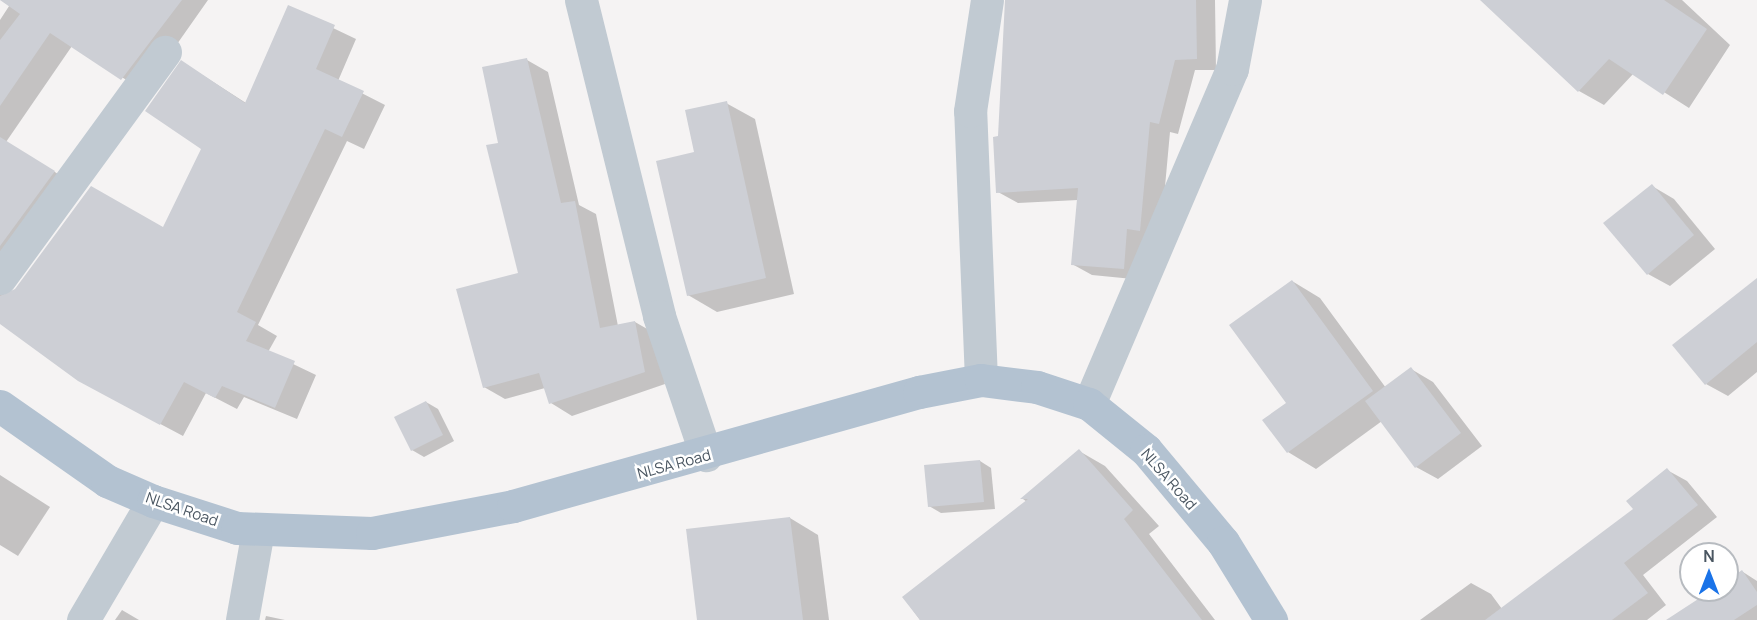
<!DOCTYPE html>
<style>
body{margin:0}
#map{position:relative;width:1757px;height:620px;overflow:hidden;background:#f5f3f3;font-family:Manrope,sans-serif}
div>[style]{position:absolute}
.shadow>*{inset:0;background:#0003}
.building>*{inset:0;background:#cdcfd5}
.minor>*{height:33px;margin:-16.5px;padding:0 16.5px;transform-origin:16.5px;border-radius:16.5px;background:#c1cad2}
.major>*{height:33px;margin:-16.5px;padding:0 16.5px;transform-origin:16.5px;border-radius:16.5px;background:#b3c2d1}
span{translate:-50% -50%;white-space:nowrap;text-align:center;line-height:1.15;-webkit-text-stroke:5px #fff;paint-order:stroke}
.street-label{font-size:15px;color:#4a5661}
.north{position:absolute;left:1679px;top:542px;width:60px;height:60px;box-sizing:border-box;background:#fff;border:2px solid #b7bbc0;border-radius:50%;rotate:0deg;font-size:16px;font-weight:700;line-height:24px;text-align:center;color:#4a5661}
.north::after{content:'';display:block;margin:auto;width:21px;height:27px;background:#1a73e8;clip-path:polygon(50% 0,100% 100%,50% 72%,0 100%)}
</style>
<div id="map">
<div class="shadow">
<div style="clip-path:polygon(13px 0,208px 0,144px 91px,72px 46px,6px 142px,76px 185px,3px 290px,5px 295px,164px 229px,203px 149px,182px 62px,246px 103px,289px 7px,356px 39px,338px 81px,385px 105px,364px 149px,347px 141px,258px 325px,277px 336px,268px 352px,316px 375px,297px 419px,244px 397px,237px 409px,206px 393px,183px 436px,102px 393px,0 300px,0 20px)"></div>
<div style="clip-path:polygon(1007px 0,1215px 0,1216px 70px,1195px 70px,1178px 134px,1170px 132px,1160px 241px,1143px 280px,1092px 275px,1072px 264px,1078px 200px,1018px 203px,998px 192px)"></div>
<div style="clip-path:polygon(1484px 0,1682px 0,1730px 45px,1689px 108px,1634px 73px,1604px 105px,1579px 91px)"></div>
<div style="clip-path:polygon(527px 60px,548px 72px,579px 205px,596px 214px,618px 326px,635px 322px,656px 334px,665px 384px,572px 416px,551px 403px,545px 388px,505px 399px,484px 387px,520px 274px,499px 144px)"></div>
<div style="clip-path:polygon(726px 103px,755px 119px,794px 294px,717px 312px,688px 295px,696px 153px)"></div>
<div style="clip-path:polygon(1652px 186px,1674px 199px,1715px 249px,1670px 286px,1648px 274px)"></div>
<div style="clip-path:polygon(1292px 281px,1320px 298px,1386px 388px,1411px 369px,1433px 382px,1482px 446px,1438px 479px,1416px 467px,1382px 421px,1316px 469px,1288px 452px)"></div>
<div style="clip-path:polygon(1757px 299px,1757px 372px,1728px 396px,1706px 384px)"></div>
<div style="clip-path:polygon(426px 402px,438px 409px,454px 441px,424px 457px,412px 450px)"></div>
<div style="clip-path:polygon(1079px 451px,1105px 466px,1159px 526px,1149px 534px,1215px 620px,920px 620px,904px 598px,1027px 502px,1023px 499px)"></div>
<div style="clip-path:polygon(980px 461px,991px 468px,995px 509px,941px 513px,929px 506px)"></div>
<div style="clip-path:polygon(1667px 470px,1687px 481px,1717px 517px,1643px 575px,1666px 605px,1647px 620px,1420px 620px,1471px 583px,1491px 594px,1502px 609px,1635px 509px)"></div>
<div style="clip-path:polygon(0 475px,50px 507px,18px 556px,0 545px)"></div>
<div style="clip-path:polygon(790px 518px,818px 535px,829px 620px,699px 620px)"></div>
<div style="clip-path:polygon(1743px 572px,1757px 581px,1757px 620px,1671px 620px,1715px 590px,1727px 590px,1727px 582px)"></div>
<div style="clip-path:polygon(122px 610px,139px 620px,115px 620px)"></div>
<div style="clip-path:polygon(266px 616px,285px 620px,265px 620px)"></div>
</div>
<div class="building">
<div style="clip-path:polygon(0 0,182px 0,121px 80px,50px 33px,0 106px,0 40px,20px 14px)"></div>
<div style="clip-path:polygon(1005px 0,1196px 0,1197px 59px,1175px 60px,1159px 124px,1150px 122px,1140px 231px,1127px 229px,1124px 269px,1071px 265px,1078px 188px,996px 193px,993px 137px,998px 136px)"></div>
<div style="clip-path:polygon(1480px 0,1664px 0,1707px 29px,1663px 95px,1609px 59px,1578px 92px)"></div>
<div style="clip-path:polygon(288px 5px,335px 25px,316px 69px,364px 91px,342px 137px,325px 129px,237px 312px,256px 322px,246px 341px,295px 361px,275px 408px,222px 386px,215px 398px,184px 382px,160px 425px,78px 381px,0 324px,0 296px,15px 289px,91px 186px,163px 227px,201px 149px,145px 111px,181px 60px,245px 103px)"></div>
<div style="clip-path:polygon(527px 58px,561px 203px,575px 201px,600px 328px,635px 321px,645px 372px,549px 404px,539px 373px,483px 388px,456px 289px,518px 273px,486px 145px,498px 143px,482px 67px)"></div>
<div style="clip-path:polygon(727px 101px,766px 278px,687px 296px,656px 161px,694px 152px,685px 110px)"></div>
<div style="clip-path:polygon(0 137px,55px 171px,0 246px)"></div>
<div style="clip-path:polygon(1652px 184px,1694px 235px,1647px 275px,1603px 223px)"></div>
<div style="clip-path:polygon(1757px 278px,1757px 342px,1705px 385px,1672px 345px)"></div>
<div style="clip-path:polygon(1292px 280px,1373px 391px,1287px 453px,1262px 420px,1286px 403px,1229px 325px)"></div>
<div style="clip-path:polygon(1411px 367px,1461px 433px,1415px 468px,1365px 401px)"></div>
<div style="clip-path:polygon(426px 401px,443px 435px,411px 451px,394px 417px)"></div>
<div style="clip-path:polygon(1079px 449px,1133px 510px,1124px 519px,1202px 620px,920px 620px,902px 597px,1028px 499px,1020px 499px)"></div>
<div style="clip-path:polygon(980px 460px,984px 502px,928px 507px,924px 465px)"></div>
<div style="clip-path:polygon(1667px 468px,1698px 505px,1624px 563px,1648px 593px,1612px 620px,1485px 620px,1633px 509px,1626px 501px)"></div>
<div style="clip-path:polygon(790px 517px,803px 620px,697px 620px,686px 529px)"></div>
<div style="clip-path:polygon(1742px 570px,1757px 592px,1757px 605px,1734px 620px,1666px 620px,1712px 590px,1727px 590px,1727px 581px)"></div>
</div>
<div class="minor">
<div style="left:581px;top:0;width:325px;rotate:76.1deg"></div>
<div style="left:659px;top:316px;width:147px;rotate:71.3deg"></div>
<div style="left:0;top:278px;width:280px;rotate:-53.9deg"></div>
<div style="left:981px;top:380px;width:269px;rotate:-92.3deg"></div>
<div style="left:970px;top:111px;width:112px;rotate:-81.3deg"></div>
<div style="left:1089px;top:404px;width:364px;rotate:-66.9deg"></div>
<div style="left:1232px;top:69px;width:70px;rotate:-79.3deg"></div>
<div style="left:83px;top:620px;width:138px;rotate:-59.5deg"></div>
<div style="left:242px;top:620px;width:91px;rotate:-79.9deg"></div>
</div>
<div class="major">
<div style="left:0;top:406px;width:131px;rotate:35deg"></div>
<div style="left:107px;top:481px;width:50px;rotate:23.5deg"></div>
<div style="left:153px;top:501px;width:88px;rotate:17.8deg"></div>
<div style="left:237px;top:528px;width:135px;rotate:2.1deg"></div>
<div style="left:372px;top:533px;width:144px;rotate:-10.8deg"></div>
<div style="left:513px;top:506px;width:422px;rotate:-15.7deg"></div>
<div style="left:919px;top:392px;width:63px;rotate:-11deg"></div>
<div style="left:981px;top:380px;width:56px;rotate:7.1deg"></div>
<div style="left:1037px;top:387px;width:55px;rotate:18.1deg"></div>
<div style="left:1089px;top:404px;width:73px;rotate:38.9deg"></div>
<div style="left:1146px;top:450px;width:120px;rotate:50.1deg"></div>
<div style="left:1223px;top:542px;width:92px;rotate:58.4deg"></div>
</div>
<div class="street-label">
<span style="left:674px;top:464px;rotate:-15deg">NLSA Road</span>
<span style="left:1169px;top:479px;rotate:49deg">NLSA Road</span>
<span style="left:182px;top:509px;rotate:19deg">NLSA Road</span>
</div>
<div class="north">N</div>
</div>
